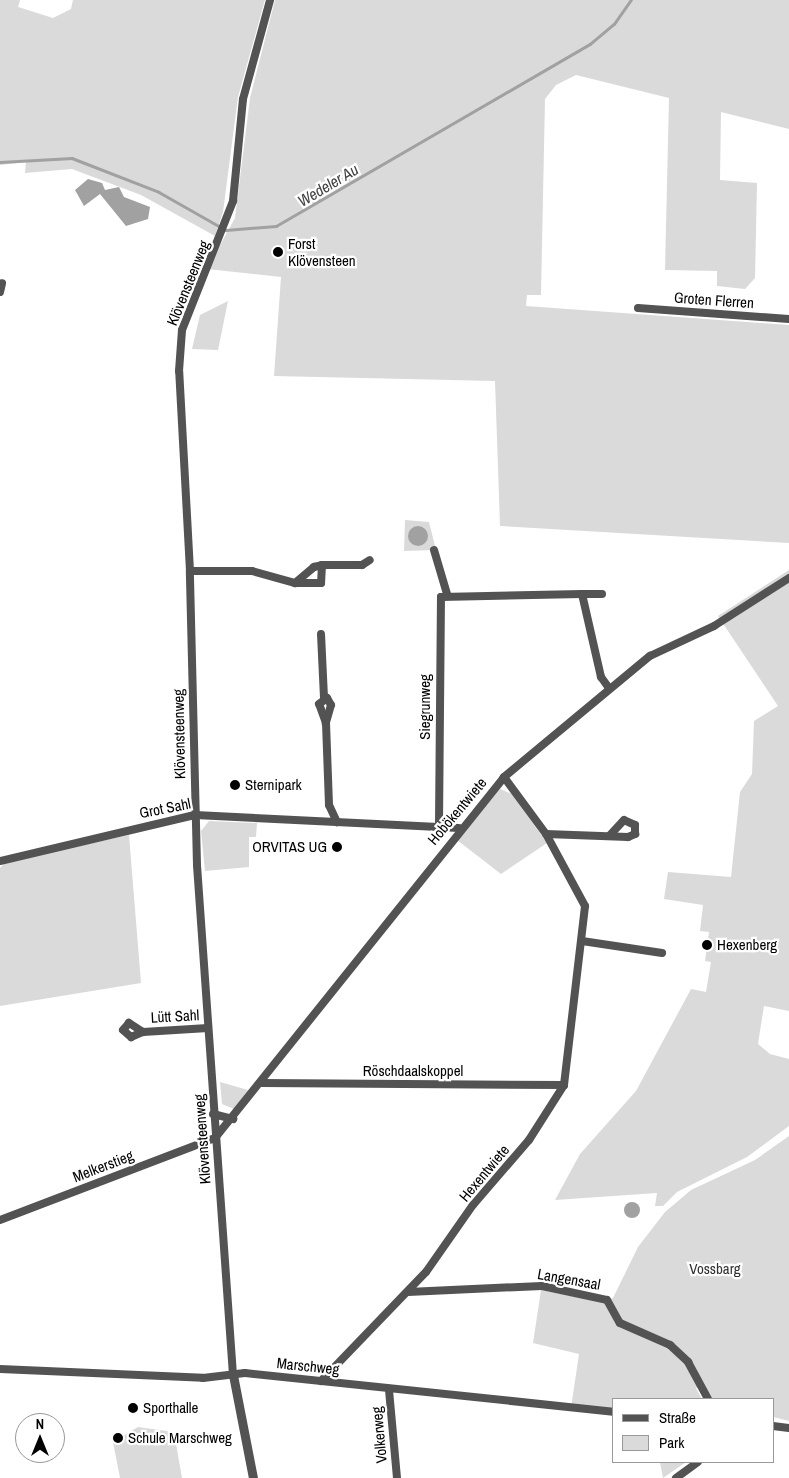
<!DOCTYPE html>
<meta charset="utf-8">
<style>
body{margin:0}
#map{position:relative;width:789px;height:1478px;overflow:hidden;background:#fff;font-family:"Archivo Narrow",sans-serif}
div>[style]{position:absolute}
.green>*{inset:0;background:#dadada}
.water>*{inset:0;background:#a1a1a1}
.round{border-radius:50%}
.stream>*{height:2.5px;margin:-1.25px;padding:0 1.25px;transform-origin:1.25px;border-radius:1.25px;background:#a1a1a1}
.minor>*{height:8px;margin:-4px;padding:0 4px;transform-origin:4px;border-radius:4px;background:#535353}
.tertiary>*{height:9px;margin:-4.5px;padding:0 4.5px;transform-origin:4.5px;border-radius:4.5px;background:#535353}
.dots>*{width:14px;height:14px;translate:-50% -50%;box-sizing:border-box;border:2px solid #fff;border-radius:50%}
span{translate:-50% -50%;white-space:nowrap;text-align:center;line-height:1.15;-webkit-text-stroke:4.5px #fff;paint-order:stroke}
.poi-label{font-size:15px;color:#000}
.left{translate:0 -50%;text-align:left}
.right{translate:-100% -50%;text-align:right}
.street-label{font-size:15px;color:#000}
.park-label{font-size:15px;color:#313131}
.water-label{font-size:16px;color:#424242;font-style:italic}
.legend{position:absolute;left:612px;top:1398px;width:162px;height:65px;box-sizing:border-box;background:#fff;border:1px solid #999;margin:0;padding:6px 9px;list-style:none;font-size:15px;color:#000}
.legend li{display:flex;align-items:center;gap:10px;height:25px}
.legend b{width:25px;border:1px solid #999}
.north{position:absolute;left:15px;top:1413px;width:50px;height:50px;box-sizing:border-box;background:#fff;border:1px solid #999;border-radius:50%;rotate:0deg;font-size:14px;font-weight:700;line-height:20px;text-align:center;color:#000}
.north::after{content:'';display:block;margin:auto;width:18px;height:22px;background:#000;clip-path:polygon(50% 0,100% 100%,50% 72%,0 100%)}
</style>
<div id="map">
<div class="green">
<div style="clip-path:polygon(0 0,20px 0,18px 7px,53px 18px,71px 9px,73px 0,265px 0,238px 97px,223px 212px,215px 236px,141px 195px,72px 169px,25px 173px,26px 162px,0 165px)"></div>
<div style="clip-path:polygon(275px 0,789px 0,789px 129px,721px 112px,720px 180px,757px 183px,755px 278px,745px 289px,717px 286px,717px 271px,665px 270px,669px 98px,576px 75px,556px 85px,545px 99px,541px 295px,527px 295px,526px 306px,789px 325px,789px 543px,500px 526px,495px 381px,274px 376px,281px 277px,207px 269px,235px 218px,250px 98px)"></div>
<div style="clip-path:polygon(228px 301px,218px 350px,192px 349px,200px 315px)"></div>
<div style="clip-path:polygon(405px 520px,429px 522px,436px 550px,404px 551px)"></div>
<div style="clip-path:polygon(789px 570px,789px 1011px,764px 1006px,758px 1044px,770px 1054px,789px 1059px,789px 1126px,747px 1157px,677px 1192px,663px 1206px,655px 1206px,657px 1193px,555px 1200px,580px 1154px,636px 1091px,691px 989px,706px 992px,711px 962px,705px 961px,709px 932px,700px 931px,703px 905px,664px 899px,668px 872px,731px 877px,740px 792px,752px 774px,754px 721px,778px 706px,718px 616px)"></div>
<div style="clip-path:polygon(500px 789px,512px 794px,547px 843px,501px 874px,457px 840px)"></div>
<div style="clip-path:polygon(209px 821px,257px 823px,256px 837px,249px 837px,249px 867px,205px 871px,201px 831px)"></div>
<div style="clip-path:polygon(129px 835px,141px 983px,0 1006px,0 868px,6px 862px)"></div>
<div style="clip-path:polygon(220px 1082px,248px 1090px,234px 1109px,222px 1104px)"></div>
<div style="clip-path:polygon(789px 1136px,789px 1421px,773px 1417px,773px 1399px,710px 1399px,703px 1383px,696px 1388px,702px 1399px,613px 1399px,613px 1410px,571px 1408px,579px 1354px,533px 1343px,541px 1290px,601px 1302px,613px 1298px,638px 1247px,665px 1212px,691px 1190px,755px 1160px)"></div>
<div style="clip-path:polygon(138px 1427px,174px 1432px,182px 1478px,120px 1478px,113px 1442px)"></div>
<div style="clip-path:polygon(660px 1462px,686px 1462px,663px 1478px)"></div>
</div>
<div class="water">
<div style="clip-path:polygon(88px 179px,102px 183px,105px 190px,119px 187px,124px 197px,150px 207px,148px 219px,126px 226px,100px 194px,84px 206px,75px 190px)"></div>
<div class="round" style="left:408px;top:526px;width:20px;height:20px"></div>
<div class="round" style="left:624px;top:1202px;width:16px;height:16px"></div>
</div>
<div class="stream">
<div style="left:0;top:162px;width:72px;rotate:-3.2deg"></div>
<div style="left:72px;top:158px;width:93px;rotate:21.3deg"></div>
<div style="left:159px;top:192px;width:77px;rotate:29.6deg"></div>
<div style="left:226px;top:230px;width:50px;rotate:-4.6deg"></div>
<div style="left:276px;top:226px;width:363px;rotate:-30.1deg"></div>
<div style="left:590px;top:44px;width:31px;rotate:-40deg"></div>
<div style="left:614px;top:24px;width:29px;rotate:-55deg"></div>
</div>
<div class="minor">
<div style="left:0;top:292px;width:9px;rotate:-77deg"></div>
<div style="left:638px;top:308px;width:151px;rotate:4.2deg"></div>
<div style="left:434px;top:550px;width:46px;rotate:73.5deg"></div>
<div style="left:322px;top:565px;width:18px;rotate:93deg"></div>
<div style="left:321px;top:583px;width:26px;rotate:180deg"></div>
<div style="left:295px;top:583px;width:25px;rotate:-40deg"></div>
<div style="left:314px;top:567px;width:8px;rotate:-14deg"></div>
<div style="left:322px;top:565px;width:40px"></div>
<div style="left:362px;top:565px;width:9px;rotate:-32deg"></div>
<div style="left:190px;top:571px;width:62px"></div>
<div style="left:252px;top:571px;width:45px;rotate:15.6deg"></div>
<div style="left:582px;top:594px;width:20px"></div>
<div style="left:321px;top:634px;width:64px;rotate:87.3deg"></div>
<div style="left:326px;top:723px;width:20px;rotate:-110deg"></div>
<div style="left:319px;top:704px;width:10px;rotate:-37deg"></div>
<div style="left:327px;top:698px;width:8px;rotate:60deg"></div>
<div style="left:331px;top:705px;width:19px;rotate:106deg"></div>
<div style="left:326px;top:723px;width:82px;rotate:87.9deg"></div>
<div style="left:329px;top:805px;width:19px;rotate:65deg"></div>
<div style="left:439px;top:824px;width:227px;rotate:-89.5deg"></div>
<div style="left:441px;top:597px;width:141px;rotate:-1.2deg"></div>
<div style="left:582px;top:594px;width:85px;rotate:77.1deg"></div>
<div style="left:601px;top:677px;width:14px;rotate:54deg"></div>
<div style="left:546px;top:834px;width:82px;rotate:2.1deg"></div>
<div style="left:628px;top:837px;width:8px;rotate:-23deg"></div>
<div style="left:635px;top:834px;width:9px;rotate:-90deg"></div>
<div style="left:635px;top:825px;width:12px;rotate:-156deg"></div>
<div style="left:624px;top:820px;width:21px;rotate:133deg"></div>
<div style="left:0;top:861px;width:200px;rotate:-13.3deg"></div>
<div style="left:195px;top:815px;width:264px;rotate:2.8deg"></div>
<div style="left:582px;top:941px;width:81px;rotate:8.5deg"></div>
<div style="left:143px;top:1032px;width:17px;rotate:-147deg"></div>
<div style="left:129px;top:1023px;width:9px;rotate:131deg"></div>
<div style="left:123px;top:1030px;width:11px;rotate:41deg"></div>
<div style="left:131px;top:1037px;width:13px;rotate:-23deg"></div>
<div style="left:143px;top:1032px;width:65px;rotate:-3.5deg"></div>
<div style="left:262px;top:1083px;width:302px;rotate:0.4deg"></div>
<div style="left:213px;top:1114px;width:21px;rotate:14deg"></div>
<div style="left:0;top:1220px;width:230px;rotate:-20.9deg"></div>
<div style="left:215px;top:1138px;width:462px;rotate:-51.3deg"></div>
<div style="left:504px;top:777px;width:190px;rotate:-39.7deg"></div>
<div style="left:650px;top:656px;width:71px;rotate:-25.1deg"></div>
<div style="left:714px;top:626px;width:89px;rotate:-32.6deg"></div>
<div style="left:408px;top:1292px;width:134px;rotate:-2.6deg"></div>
<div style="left:542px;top:1286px;width:66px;rotate:12.2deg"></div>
<div style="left:607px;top:1300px;width:26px;rotate:61deg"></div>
<div style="left:620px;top:1323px;width:55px;rotate:23.7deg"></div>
<div style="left:670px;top:1345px;width:25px;rotate:43deg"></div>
<div style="left:688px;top:1362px;width:42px;rotate:61.6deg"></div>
<div style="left:0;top:1369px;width:203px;rotate:2.5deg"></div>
<div style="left:203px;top:1378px;width:42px;rotate:-6.8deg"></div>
<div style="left:245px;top:1373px;width:370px;rotate:6deg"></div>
<div style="left:233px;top:1375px;width:511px;rotate:-94.04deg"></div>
<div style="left:197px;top:865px;width:294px;rotate:-91.4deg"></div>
<div style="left:190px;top:571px;width:200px;rotate:-93.1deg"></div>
<div style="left:179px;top:371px;width:41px;rotate:-85.8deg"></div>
<div style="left:182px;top:330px;width:139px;rotate:-68.4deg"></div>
<div style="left:233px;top:201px;width:102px;rotate:-84.4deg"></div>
<div style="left:243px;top:99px;width:103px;rotate:-74.7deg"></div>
<div style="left:321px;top:1381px;width:151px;rotate:-46.1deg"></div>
<div style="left:426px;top:1272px;width:82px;rotate:-55deg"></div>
<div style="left:473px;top:1205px;width:86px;rotate:-49.3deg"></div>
<div style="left:529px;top:1140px;width:65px;rotate:-57.5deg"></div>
<div style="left:564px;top:1085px;width:180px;rotate:-83.3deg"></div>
<div style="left:585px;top:906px;width:82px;rotate:-118.4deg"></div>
<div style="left:546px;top:834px;width:71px;rotate:-126.4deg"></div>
<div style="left:389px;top:1390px;width:88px;rotate:84.8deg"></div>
<div style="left:773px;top:1426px;width:16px;rotate:7deg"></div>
<div style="left:676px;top:1478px;width:27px;rotate:-36deg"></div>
</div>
<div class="tertiary">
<div style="left:233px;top:1375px;width:105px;rotate:79deg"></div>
</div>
<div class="dots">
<div style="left:278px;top:252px;background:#000"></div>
<div style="left:235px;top:785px;background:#000"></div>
<div style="left:337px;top:847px;background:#000"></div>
<div style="left:707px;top:945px;background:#000"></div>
<div style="left:133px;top:1408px;background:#000"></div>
<div style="left:118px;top:1438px;background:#000"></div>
</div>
<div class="poi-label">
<span class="left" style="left:288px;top:252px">Forst<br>Klövensteen</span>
<span class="left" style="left:245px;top:785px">Sternipark</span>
<span class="right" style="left:327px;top:847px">ORVITAS UG</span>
<span class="left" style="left:717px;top:945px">Hexenberg</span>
<span class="left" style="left:143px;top:1408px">Sporthalle</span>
<span class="left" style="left:128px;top:1438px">Schule Marschweg</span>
</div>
<div class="street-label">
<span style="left:188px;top:283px;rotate:-68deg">Klövensteenweg</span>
<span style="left:714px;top:300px;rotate:4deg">Groten Flerren</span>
<span style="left:425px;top:707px;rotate:-90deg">Siegrunweg</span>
<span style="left:179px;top:734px;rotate:-91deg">Klövensteenweg</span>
<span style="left:165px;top:808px;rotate:-11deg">Grot Sahl</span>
<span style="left:457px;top:811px;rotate:-50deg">Hobökentwiete</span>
<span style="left:175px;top:1016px;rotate:-3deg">Lütt Sahl</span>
<span style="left:413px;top:1071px">Röschdaalskoppel</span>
<span style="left:202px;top:1139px;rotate:-94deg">Klövensteenweg</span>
<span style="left:103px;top:1166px;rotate:-21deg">Melkerstieg</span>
<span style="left:484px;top:1173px;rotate:-50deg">Hexentwiete</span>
<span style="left:569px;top:1279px;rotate:10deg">Langensaal</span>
<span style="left:308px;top:1366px;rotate:6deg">Marschweg</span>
<span style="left:379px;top:1435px;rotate:-95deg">Volkerweg</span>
</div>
<div class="park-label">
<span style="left:715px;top:1269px">Vossbarg</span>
</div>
<div class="water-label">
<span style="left:328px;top:185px;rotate:-31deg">Wedeler Au</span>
</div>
<ul class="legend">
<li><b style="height:6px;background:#535353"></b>Straße</li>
<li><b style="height:14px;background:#dadada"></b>Park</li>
</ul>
<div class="north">N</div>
</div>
